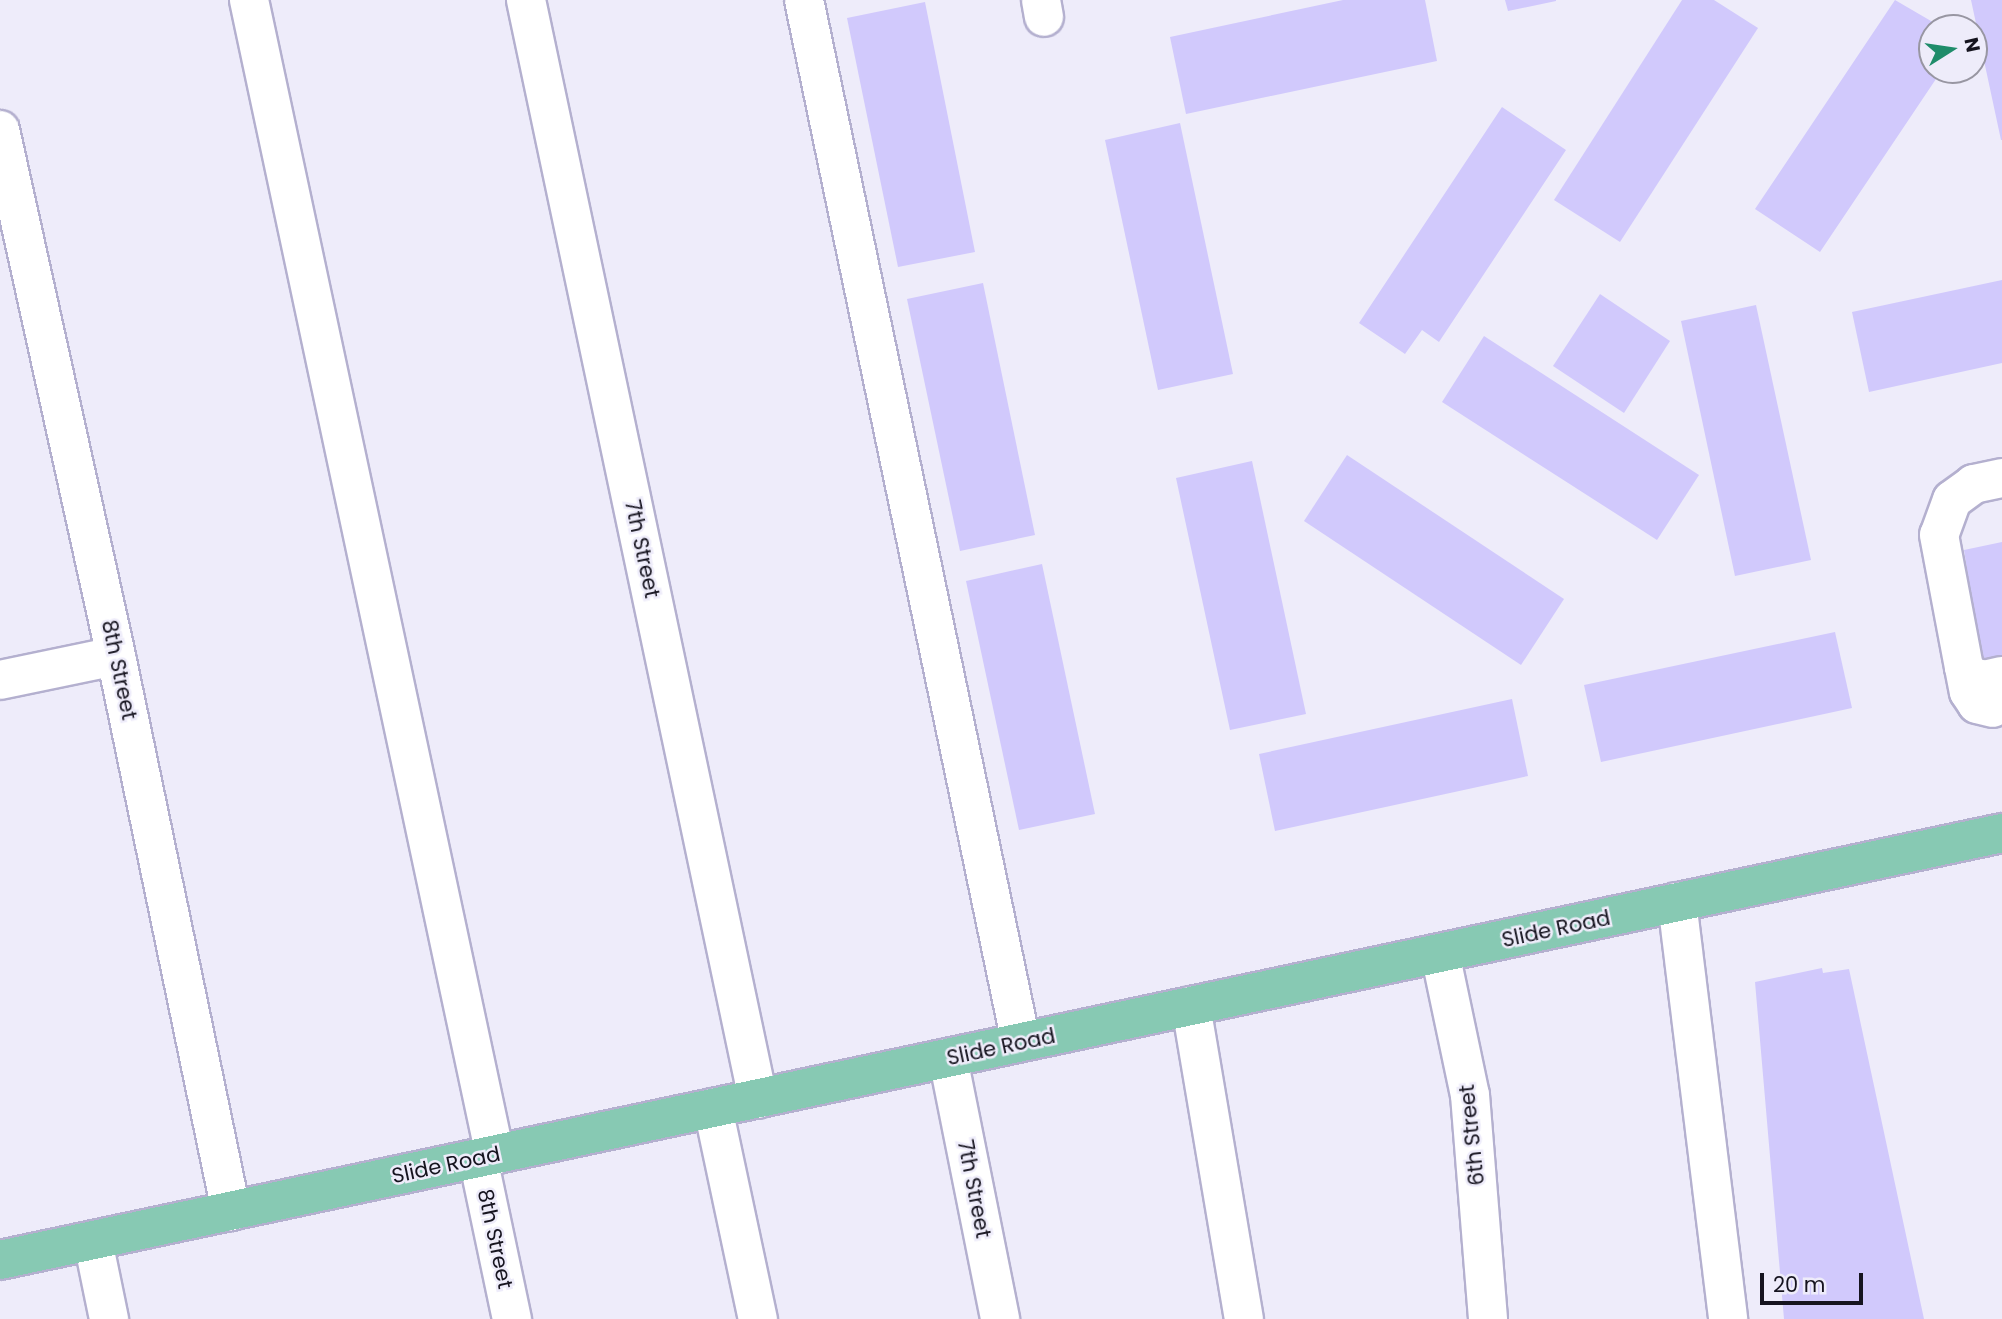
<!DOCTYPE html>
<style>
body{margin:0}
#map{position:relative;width:2002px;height:1319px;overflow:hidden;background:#eeecfa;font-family:Poppins,sans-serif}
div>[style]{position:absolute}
.building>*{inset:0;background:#d1c9fc}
.roads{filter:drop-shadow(2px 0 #b4b0cf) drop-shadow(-2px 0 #b4b0cf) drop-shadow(0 2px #b4b0cf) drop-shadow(0 -2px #b4b0cf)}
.minor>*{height:38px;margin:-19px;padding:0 19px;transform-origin:19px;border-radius:19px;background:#fff}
.major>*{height:38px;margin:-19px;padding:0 19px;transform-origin:19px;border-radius:19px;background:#87c9b3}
span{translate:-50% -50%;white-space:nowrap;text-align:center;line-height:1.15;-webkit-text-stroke:5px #eeecfa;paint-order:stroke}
.street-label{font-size:21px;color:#16141f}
.north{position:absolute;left:1918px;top:14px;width:70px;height:70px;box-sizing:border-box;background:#eeecfa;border:2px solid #9896a2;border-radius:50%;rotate:78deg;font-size:19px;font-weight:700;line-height:28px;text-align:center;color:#16141f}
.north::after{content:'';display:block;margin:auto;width:24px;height:32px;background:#1f8c6a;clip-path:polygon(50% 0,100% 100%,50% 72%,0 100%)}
.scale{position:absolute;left:1760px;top:1273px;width:103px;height:32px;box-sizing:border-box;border:4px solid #16141f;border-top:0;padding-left:9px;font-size:21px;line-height:24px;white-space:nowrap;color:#16141f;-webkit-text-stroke:5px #eeecfa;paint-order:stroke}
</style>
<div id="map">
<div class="building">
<div style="clip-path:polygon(1343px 0,1425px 0,1437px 61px,1186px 114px,1170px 37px)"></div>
<div style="clip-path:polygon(1505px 0,1556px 0,1556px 1px,1508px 11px)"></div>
<div style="clip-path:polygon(1682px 0,1714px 0,1758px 28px,1620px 242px,1554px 200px)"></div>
<div style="clip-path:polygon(1895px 0,1943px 28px,1932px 28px,1932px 70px,1942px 70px,1820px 252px,1755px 209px)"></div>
<div style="clip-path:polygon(1971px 0,2002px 0,2002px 140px,2001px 140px)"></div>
<div style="clip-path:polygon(925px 2px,975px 252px,898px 267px,847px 18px)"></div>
<div style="clip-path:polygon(1502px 107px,1566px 150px,1439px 342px,1422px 330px,1405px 354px,1359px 323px)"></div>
<div style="clip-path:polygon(1180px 123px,1233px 374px,1158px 390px,1105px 140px)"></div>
<div style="clip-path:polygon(2002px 280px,2002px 363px,1869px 392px,1852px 312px)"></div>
<div style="clip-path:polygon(983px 283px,1035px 535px,960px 551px,907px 299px)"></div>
<div style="clip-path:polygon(1600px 294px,1670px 341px,1624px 413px,1553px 366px)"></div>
<div style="clip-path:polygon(1756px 305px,1811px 560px,1735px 576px,1681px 321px)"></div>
<div style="clip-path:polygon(1484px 336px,1699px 475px,1657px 540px,1442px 402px)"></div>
<div style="clip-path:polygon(1347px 455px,1564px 599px,1521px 665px,1304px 521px)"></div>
<div style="clip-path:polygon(1252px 461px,1306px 714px,1230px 730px,1176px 478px)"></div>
<div style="clip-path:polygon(2002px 542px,2002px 670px,1983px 674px,1964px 550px)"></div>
<div style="clip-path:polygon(1042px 564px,1095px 814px,1019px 830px,966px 581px)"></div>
<div style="clip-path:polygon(1835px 632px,1852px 708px,1601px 762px,1584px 685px)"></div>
<div style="clip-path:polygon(1512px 699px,1528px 776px,1275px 831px,1259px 754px)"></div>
<div style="clip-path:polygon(1822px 968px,1823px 973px,1849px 969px,1924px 1319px,1784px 1319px,1755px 982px)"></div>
</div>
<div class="roads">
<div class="minor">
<div style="left:249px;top:0;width:1181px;rotate:77.98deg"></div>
<div style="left:526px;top:0;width:1123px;rotate:78.08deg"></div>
<div style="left:804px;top:0;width:1064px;rotate:78.24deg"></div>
<div style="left:1041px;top:0;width:17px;rotate:80deg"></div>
<div style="left:0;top:130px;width:539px;rotate:77.56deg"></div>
<div style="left:116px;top:656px;width:567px;rotate:78.29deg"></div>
<div style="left:2002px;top:478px;width:29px;rotate:168deg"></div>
<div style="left:1974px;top:484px;width:27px;rotate:144deg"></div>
<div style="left:1952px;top:500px;width:37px;rotate:110deg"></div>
<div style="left:1939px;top:535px;width:134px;rotate:79.3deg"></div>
<div style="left:1964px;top:667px;width:11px;rotate:56deg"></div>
<div style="left:1970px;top:676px;width:15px;rotate:16deg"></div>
<div style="left:1984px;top:680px;width:18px;rotate:-13deg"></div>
<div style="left:1964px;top:667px;width:25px;rotate:79deg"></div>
<div style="left:1969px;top:692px;width:14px;rotate:56deg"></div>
<div style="left:1977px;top:704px;width:16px;rotate:14deg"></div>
<div style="left:0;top:680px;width:118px;rotate:-11.7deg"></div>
<div style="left:1677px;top:902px;width:420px;rotate:83deg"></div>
<div style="left:1440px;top:953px;width:145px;rotate:78.1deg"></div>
<div style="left:1470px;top:1095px;width:225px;rotate:85.4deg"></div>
<div style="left:1191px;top:1006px;width:317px;rotate:80.4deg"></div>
<div style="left:948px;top:1058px;width:266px;rotate:78.7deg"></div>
<div style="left:713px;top:1108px;width:216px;rotate:78deg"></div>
<div style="left:478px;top:1158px;width:165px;rotate:78.1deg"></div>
<div style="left:93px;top:1241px;width:80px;rotate:78.4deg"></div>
</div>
<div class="major">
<div style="left:0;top:1260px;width:2047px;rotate:-12.04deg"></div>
</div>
</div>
<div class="street-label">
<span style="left:642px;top:549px;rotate:78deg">7th Street</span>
<span style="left:119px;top:670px;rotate:78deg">8th Street</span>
<span style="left:1556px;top:929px;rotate:-12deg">Slide Road</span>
<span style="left:1001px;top:1047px;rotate:-12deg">Slide Road</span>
<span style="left:1472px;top:1135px;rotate:-96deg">6th Street</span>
<span style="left:446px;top:1165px;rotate:-12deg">Slide Road</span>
<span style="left:974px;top:1189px;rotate:79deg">7th Street</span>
<span style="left:495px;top:1239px;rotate:78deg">8th Street</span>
</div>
<div class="north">N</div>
<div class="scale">20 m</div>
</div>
